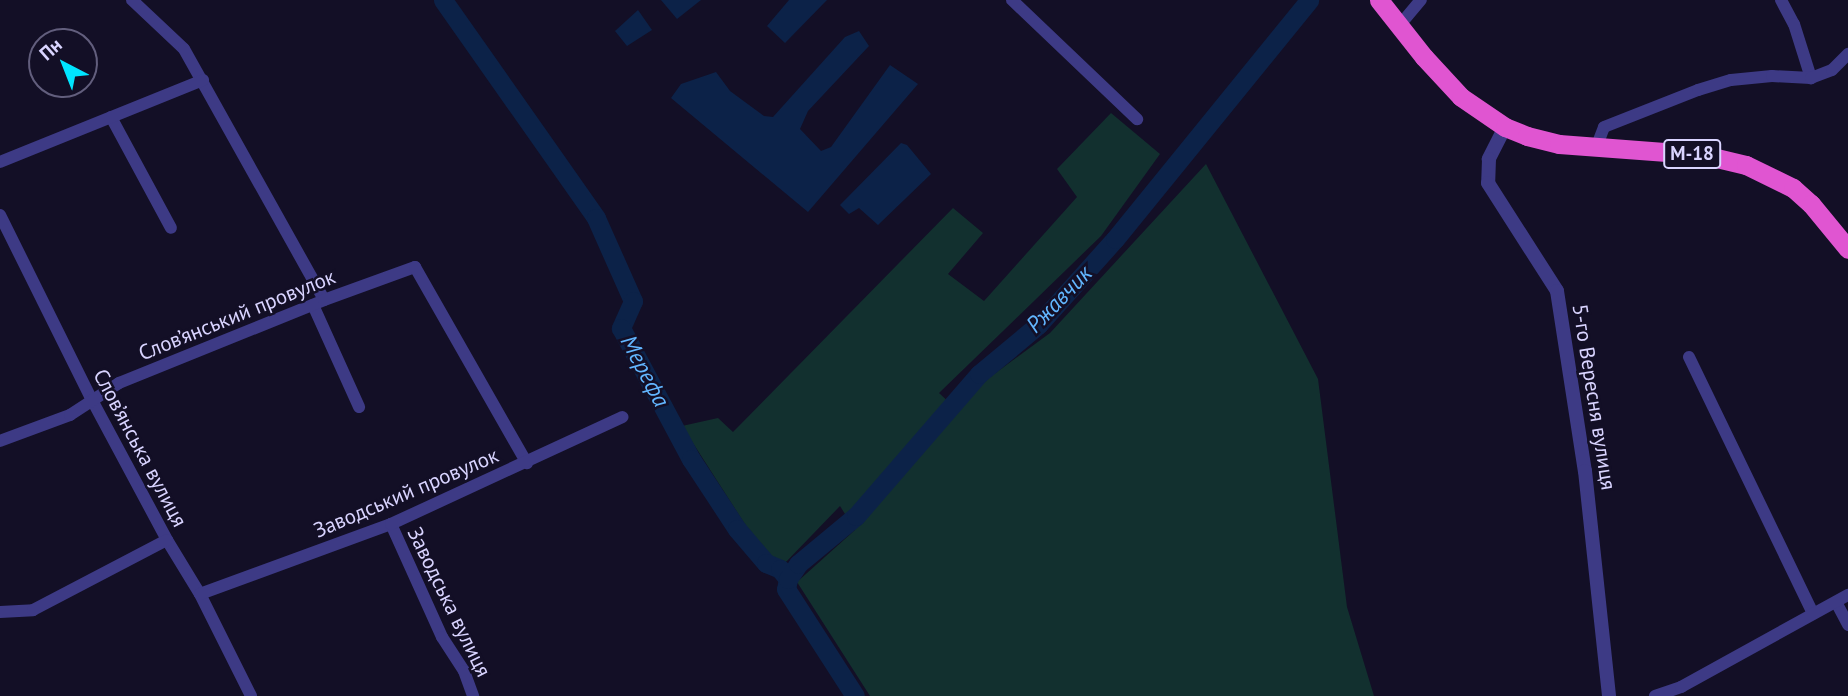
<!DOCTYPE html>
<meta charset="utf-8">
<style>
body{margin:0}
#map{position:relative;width:1848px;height:696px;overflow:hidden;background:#130f26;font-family:"PT Sans",sans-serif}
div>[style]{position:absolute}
.green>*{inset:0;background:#12302f}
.water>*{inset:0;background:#0c2248}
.river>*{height:19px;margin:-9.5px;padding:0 9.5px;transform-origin:9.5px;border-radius:9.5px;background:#0c2248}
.minor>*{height:12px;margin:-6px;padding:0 6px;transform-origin:6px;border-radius:6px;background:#3d3a85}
.tertiary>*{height:14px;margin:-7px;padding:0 7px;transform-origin:7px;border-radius:7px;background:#3d3a85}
.trunk>*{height:19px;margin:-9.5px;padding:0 9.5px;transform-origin:9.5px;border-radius:9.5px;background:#e055d1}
span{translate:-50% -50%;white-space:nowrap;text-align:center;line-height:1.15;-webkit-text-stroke:5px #130f26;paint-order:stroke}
.shield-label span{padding:2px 5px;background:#130f26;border:2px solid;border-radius:5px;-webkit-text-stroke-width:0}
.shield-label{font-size:19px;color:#d9d4ff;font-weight:700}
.street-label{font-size:21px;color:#d9d4ff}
.water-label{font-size:23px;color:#62b6ff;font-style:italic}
.north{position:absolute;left:28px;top:28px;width:70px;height:70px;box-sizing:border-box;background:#130f26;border:2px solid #625e7d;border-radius:50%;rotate:318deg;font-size:19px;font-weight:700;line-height:28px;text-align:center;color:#d9d4ff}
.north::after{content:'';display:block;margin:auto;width:24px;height:32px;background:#00e5ff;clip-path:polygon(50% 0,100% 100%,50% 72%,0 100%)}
</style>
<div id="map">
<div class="green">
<div style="clip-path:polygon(1111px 113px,1160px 154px,1101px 236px,939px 393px,952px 405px,1050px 333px,1206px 164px,1318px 379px,1347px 607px,1374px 696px,870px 696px,797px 582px,855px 530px,840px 506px,785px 563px,766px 557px,682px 426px,718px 418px,733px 432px,953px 208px,983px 233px,948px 274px,984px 301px,1077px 197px,1057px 169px)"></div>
</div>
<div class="water">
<div style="clip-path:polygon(661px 0,701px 0,677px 19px)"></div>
<div style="clip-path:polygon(789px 0,827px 0,785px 43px,767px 26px)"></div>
<div style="clip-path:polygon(638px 10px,652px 30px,627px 46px,615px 31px)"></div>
<div style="clip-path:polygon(859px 31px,869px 46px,808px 111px,800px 129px,821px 151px,831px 147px,890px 65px,918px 84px,808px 212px,671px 98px,681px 84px,716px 72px,730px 91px,764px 116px,773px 117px,845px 37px)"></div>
<div style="clip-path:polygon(901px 143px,907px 145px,931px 174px,878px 225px,859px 208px,849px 214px,840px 205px)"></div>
</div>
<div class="river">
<div style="left:443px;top:0;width:266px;rotate:54.9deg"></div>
<div style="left:596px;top:218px;width:91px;rotate:66deg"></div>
<div style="left:633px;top:301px;width:30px;rotate:114deg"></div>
<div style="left:621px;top:328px;width:149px;rotate:61.9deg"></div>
<div style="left:691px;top:459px;width:84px;rotate:56.7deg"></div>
<div style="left:737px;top:529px;width:45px;rotate:49.5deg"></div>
<div style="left:766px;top:563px;width:15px;rotate:23deg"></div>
<div style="left:780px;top:569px;width:13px;rotate:51deg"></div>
<div style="left:788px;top:579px;width:10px;rotate:101deg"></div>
<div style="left:786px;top:589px;width:127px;rotate:57.2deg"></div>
<div style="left:788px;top:579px;width:18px;rotate:-56deg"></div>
<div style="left:798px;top:564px;width:75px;rotate:-39.6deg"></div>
<div style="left:856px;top:516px;width:188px;rotate:-49.1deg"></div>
<div style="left:979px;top:374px;width:77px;rotate:-39.7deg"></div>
<div style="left:1038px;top:325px;width:115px;rotate:-48.2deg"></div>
<div style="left:1115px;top:239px;width:308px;rotate:-50.9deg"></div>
</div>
<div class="minor">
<div style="left:132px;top:0;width:71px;rotate:43.3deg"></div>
<div style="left:184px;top:49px;width:287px;rotate:60.8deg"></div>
<div style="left:1012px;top:0;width:173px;rotate:43.6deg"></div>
<div style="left:1781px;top:0;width:27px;rotate:62deg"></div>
<div style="left:1794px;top:24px;width:57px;rotate:72.5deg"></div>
<div style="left:1399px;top:26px;width:34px;rotate:-50deg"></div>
<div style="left:111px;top:117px;width:126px;rotate:61.6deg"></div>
<div style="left:1596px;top:148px;width:22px;rotate:-69deg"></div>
<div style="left:1604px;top:127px;width:101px;rotate:-21.5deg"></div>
<div style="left:1698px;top:90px;width:34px;rotate:-17deg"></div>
<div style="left:1731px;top:80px;width:41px;rotate:-5.6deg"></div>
<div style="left:1772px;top:76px;width:39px;rotate:3deg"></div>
<div style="left:1811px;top:78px;width:22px;rotate:-21deg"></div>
<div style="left:1832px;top:70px;width:23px;rotate:-45deg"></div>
<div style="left:0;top:162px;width:219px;rotate:-22deg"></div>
<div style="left:0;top:215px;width:207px;rotate:63.6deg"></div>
<div style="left:92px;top:400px;width:159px;rotate:61.8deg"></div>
<div style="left:167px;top:540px;width:63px;rotate:58.6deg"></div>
<div style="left:200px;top:594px;width:114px;rotate:63.4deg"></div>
<div style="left:313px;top:305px;width:112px;rotate:65.7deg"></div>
<div style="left:1689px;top:357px;width:285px;rotate:64.2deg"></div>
<div style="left:0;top:441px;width:75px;rotate:-20.4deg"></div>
<div style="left:70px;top:415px;width:59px;rotate:-33.1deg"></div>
<div style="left:119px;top:383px;width:221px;rotate:-22deg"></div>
<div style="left:324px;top:300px;width:97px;rotate:-19.9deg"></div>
<div style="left:415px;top:267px;width:226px;rotate:60.3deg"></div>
<div style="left:391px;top:524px;width:124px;rotate:65.7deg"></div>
<div style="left:442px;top:637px;width:40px;rotate:57.1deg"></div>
<div style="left:464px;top:671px;width:27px;rotate:70deg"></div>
<div style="left:200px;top:594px;width:203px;rotate:-20.1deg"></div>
<div style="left:391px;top:524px;width:255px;rotate:-24.8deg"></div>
<div style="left:1836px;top:602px;width:26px;rotate:62deg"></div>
<div style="left:0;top:612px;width:33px;rotate:-3deg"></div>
<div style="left:33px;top:610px;width:151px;rotate:-27.6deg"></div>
<div style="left:1655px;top:696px;width:28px;rotate:-19deg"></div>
<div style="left:1681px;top:687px;width:191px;rotate:-28.9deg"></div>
</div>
<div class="tertiary">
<div style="left:1505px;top:127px;width:36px;rotate:117deg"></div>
<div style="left:1489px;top:159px;width:24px;rotate:92deg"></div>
<div style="left:1488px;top:183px;width:128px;rotate:57.4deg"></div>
<div style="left:1557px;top:291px;width:182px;rotate:81.2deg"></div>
<div style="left:1585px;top:471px;width:226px;rotate:83.9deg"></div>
</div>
<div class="trunk">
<div style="left:1379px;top:0;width:73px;rotate:51.7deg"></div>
<div style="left:1424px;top:57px;width:54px;rotate:47.2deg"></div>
<div style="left:1461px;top:97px;width:53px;rotate:34.3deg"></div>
<div style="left:1505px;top:127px;width:24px;rotate:22deg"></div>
<div style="left:1527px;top:136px;width:33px;rotate:14deg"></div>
<div style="left:1559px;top:144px;width:145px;rotate:4.3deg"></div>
<div style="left:1704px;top:155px;width:43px;rotate:13.4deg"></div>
<div style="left:1746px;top:165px;width:52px;rotate:26.1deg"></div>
<div style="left:1793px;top:188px;width:24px;rotate:42deg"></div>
<div style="left:1811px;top:204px;width:58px;rotate:50.6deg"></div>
</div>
<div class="shield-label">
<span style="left:1692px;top:154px">М-18</span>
</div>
<div class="street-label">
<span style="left:237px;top:315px;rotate:-22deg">Слов’янський провулок</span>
<span style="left:1594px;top:397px;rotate:81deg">5-го Вересня вулиця</span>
<span style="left:140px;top:448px;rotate:62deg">Слов’янська вулиця</span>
<span style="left:406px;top:493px;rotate:-23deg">Заводський провулок</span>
<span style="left:449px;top:602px;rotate:64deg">Заводська вулиця</span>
</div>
<div class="water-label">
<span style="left:1059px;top:299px;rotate:-46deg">Ржавчик</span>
<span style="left:645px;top:371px;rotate:62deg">Мерефа</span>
</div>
<div class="north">Пн</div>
</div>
